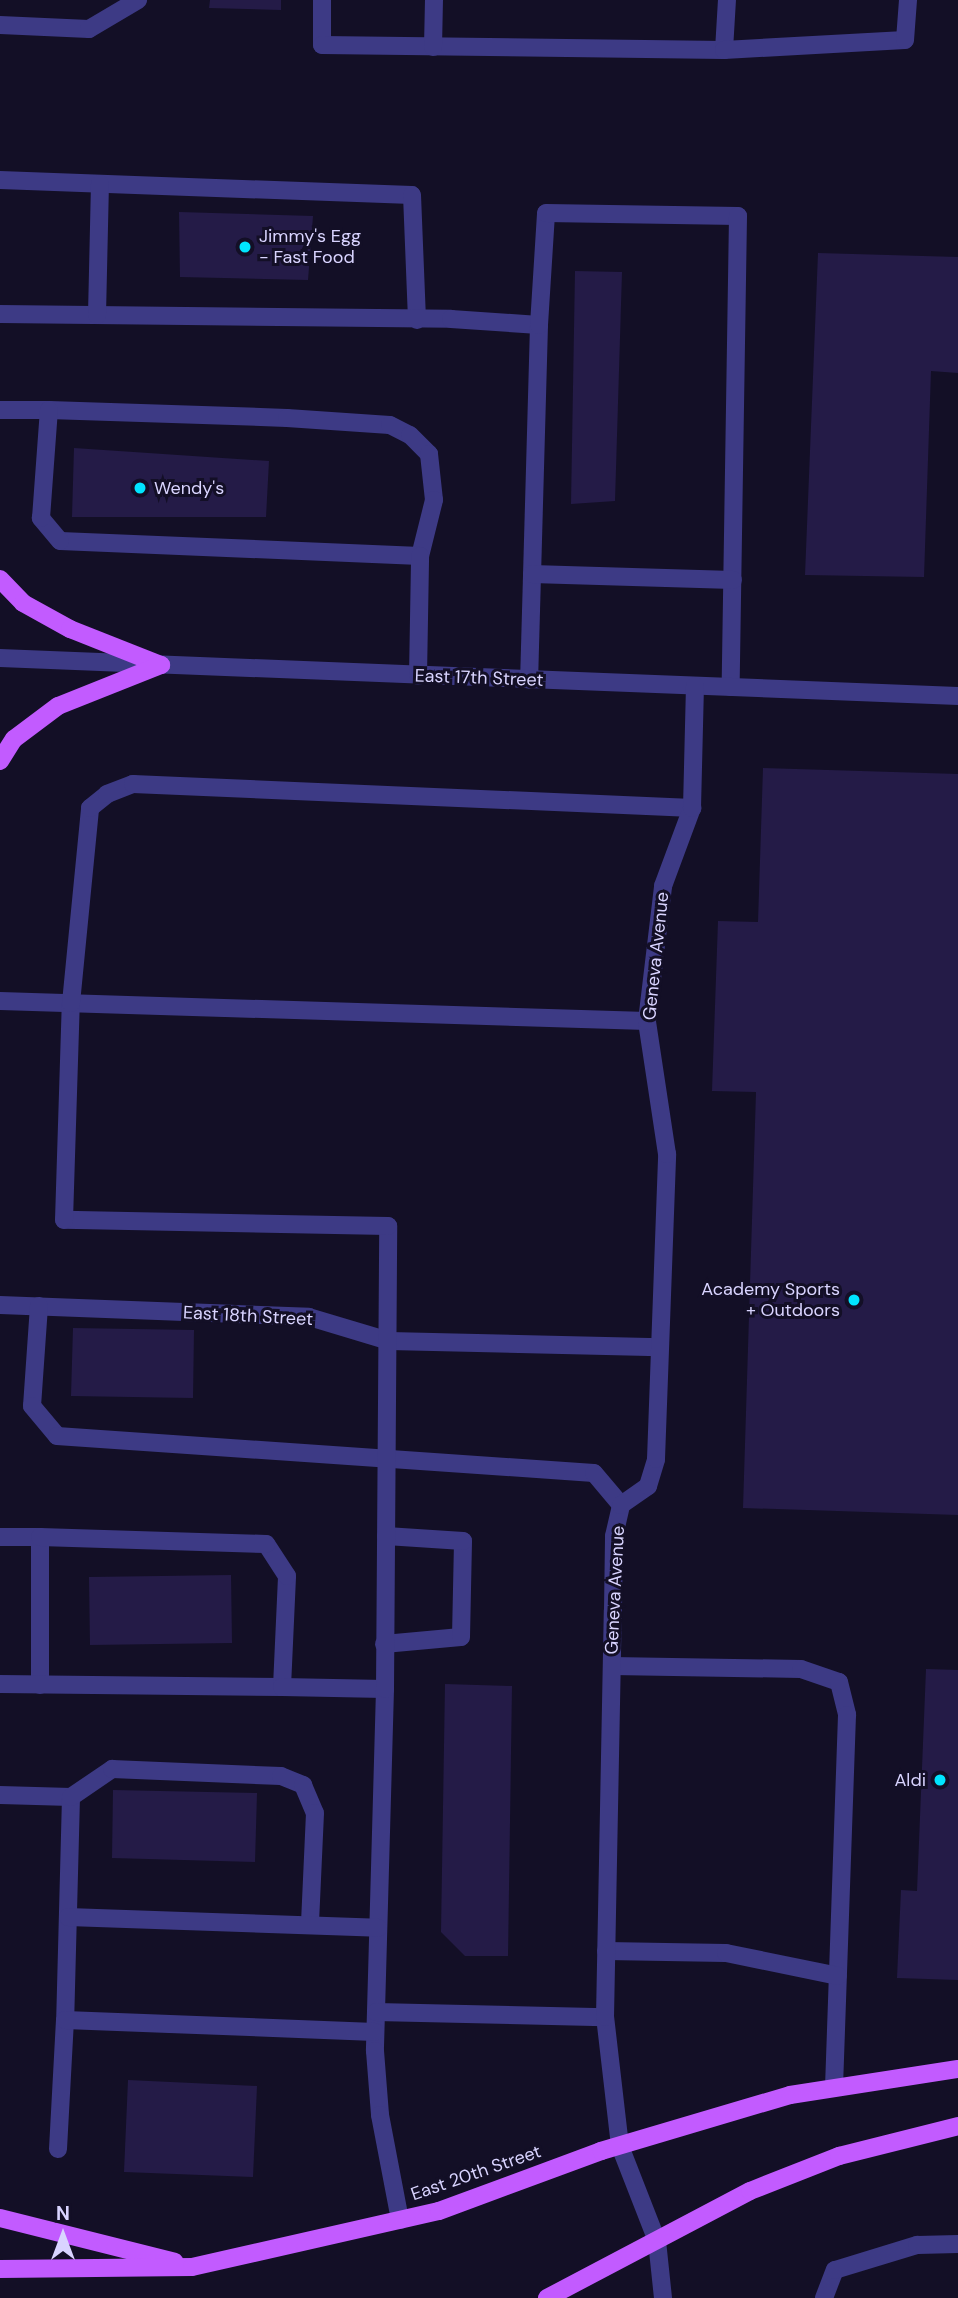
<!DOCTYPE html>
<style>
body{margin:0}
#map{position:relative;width:958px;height:2298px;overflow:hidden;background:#130f26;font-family:"DM Sans",sans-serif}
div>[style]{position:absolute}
.building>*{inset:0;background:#241b47}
.minor>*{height:18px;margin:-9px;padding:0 9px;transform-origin:9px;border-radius:9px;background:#3d3a85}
.major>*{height:18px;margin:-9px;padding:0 9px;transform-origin:9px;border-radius:9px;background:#c25bff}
.dots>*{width:19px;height:19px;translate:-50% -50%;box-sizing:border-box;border:4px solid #130f26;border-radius:50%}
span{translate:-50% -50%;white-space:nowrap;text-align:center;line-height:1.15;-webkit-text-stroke:6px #130f26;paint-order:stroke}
.poi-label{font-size:18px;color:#d9d4ff}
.left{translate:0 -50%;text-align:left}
.right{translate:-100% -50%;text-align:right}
.street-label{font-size:18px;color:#d9d4ff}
.north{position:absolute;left:28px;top:2200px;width:70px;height:70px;-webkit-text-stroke:5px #130f26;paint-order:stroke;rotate:0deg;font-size:19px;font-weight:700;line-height:28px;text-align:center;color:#d9d4ff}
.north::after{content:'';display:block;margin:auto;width:24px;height:32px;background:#d9d4ff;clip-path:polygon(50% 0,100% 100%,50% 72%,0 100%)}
</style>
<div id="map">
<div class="building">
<div style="clip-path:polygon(210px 0,281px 0,281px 10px,209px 8px)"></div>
<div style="clip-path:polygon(179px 212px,313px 216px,308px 280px,180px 277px)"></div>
<div style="clip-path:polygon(818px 253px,958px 257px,958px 373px,931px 371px,924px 577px,805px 575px)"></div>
<div style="clip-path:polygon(575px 271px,622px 272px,615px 501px,571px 504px)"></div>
<div style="clip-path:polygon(74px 448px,269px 461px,266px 517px,72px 517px)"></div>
<div style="clip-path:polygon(763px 768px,958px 774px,958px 1515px,743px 1508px,756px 1092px,712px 1091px,718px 921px,758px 922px)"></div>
<div style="clip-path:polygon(73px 1328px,194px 1330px,193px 1398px,71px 1396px)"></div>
<div style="clip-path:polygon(231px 1575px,232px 1643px,90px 1645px,89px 1577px)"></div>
<div style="clip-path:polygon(926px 1669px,958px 1670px,958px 1980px,897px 1978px,901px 1890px,917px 1891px)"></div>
<div style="clip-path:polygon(445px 1684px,512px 1686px,508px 1956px,465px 1956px,441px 1932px)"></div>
<div style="clip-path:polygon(113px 1790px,257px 1793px,255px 1862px,112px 1858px)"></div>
<div style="clip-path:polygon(128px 2080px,257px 2086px,253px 2177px,124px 2172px)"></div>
</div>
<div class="minor">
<div style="left:322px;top:0;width:45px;rotate:90deg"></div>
<div style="left:322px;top:45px;width:402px;rotate:0.7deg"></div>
<div style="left:724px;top:50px;width:50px;rotate:-86.6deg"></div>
<div style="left:0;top:25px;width:89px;rotate:2.6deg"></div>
<div style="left:89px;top:29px;width:57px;rotate:-30.6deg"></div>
<div style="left:433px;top:47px;width:47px;rotate:-88.8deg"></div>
<div style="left:724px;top:50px;width:181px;rotate:-3.2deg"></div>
<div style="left:905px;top:40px;width:40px;rotate:-85.7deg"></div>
<div style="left:0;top:180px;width:412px;rotate:2.1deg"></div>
<div style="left:412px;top:195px;width:125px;rotate:87.7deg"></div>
<div style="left:0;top:314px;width:451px;rotate:0.6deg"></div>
<div style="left:451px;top:319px;width:88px;rotate:3.9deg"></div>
<div style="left:539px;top:325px;width:355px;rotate:91.6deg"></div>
<div style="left:97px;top:315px;width:131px;rotate:-88.7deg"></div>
<div style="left:539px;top:325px;width:112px;rotate:-86.4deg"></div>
<div style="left:546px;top:213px;width:192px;rotate:0.9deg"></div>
<div style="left:738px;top:216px;width:471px;rotate:90.9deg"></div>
<div style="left:0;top:410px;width:49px"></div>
<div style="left:49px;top:410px;width:238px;rotate:1.9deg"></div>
<div style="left:287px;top:418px;width:103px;rotate:3.9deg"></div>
<div style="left:390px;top:425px;width:22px;rotate:27deg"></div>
<div style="left:410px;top:435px;width:27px;rotate:45deg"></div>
<div style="left:429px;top:454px;width:46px;rotate:83.8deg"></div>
<div style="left:434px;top:500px;width:58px;rotate:104deg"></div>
<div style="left:420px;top:556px;width:360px;rotate:-177.6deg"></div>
<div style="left:60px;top:541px;width:30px;rotate:-130deg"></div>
<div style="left:41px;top:518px;width:108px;rotate:-85.8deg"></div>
<div style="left:532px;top:574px;width:201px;rotate:1.7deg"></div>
<div style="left:0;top:658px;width:959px;rotate:2.27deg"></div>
<div style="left:418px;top:676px;width:120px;rotate:-89deg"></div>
<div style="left:0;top:1001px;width:647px;rotate:1.77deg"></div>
<div style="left:0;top:1305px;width:309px;rotate:2.2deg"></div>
<div style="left:309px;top:1317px;width:84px;rotate:16.7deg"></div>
<div style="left:389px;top:1341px;width:271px;rotate:1.3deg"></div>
<div style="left:39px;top:1306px;width:100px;rotate:94deg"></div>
<div style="left:32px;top:1406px;width:39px;rotate:50deg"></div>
<div style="left:57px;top:1436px;width:538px;rotate:3.94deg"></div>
<div style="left:594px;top:1473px;width:42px;rotate:49.8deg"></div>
<div style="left:0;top:1537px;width:40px"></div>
<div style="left:40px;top:1537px;width:148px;rotate:90deg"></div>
<div style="left:384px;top:1644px;width:77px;rotate:-5.2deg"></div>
<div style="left:461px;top:1637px;width:96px;rotate:-88.8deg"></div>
<div style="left:463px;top:1541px;width:77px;rotate:-176.3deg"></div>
<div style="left:612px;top:1666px;width:189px;rotate:0.9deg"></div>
<div style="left:801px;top:1669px;width:40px;rotate:18.9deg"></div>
<div style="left:839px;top:1682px;width:34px;rotate:76deg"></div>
<div style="left:847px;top:1715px;width:373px;rotate:92deg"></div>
<div style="left:0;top:1684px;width:282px;rotate:0.6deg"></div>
<div style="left:282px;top:1687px;width:111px;rotate:-87.4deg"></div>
<div style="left:287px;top:1576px;width:38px;rotate:-123deg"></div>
<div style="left:266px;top:1544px;width:226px;rotate:-178.2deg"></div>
<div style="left:282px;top:1687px;width:103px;rotate:1.1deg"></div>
<div style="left:385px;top:1689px;width:362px;rotate:91.6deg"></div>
<div style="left:375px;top:2051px;width:64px;rotate:85.5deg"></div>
<div style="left:380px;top:2115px;width:107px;rotate:79.2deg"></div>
<div style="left:385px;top:1689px;width:463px;rotate:-89.6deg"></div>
<div style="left:388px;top:1226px;width:324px;rotate:-178.9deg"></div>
<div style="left:64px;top:1220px;width:217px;rotate:-88.2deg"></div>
<div style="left:71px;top:1003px;width:196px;rotate:-84.4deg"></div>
<div style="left:90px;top:808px;width:22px;rotate:-39deg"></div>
<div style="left:107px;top:794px;width:28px;rotate:-21deg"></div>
<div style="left:133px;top:784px;width:560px;rotate:2.46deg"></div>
<div style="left:0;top:1795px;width:71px;rotate:1.6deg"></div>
<div style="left:71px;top:1797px;width:223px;rotate:91.5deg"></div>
<div style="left:71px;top:1797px;width:50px;rotate:-34.3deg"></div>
<div style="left:112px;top:1769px;width:169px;rotate:2.4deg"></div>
<div style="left:281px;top:1776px;width:24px;rotate:22deg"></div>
<div style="left:303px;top:1785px;width:30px;rotate:67deg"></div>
<div style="left:315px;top:1813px;width:112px;rotate:92.6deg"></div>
<div style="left:68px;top:1917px;width:310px;rotate:2deg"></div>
<div style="left:606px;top:1951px;width:120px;rotate:1deg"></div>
<div style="left:726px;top:1953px;width:114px;rotate:11.6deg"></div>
<div style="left:376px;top:2012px;width:229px;rotate:1.3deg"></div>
<div style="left:58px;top:2149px;width:129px;rotate:-86.9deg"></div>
<div style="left:65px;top:2020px;width:310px;rotate:2.2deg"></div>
<div style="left:663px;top:2298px;width:57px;rotate:-96deg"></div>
<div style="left:657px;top:2241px;width:102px;rotate:-111.3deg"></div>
<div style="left:620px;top:2146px;width:130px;rotate:-96.6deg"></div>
<div style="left:605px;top:2017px;width:407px;rotate:-88.9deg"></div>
<div style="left:613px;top:1610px;width:74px;rotate:-89.2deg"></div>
<div style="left:614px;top:1536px;width:32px;rotate:-77deg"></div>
<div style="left:621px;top:1505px;width:33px;rotate:-35deg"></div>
<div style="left:648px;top:1486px;width:28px;rotate:-73deg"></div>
<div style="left:656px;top:1459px;width:305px;rotate:-87.9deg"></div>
<div style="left:667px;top:1154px;width:134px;rotate:-98.6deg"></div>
<div style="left:647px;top:1021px;width:136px;rotate:-83.2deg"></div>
<div style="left:663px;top:886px;width:83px;rotate:-69.6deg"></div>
<div style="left:692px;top:808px;width:122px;rotate:-88.6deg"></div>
<div style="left:824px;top:2298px;width:30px;rotate:-69deg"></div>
<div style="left:835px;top:2270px;width:86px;rotate:-17deg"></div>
<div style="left:917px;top:2245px;width:41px;rotate:-1.4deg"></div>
</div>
<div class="major">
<div style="left:0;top:579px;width:33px;rotate:46deg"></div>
<div style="left:23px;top:603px;width:54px;rotate:29deg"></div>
<div style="left:70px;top:629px;width:98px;rotate:21.6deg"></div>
<div style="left:0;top:761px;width:26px;rotate:-58deg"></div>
<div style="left:14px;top:739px;width:55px;rotate:-36.9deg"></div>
<div style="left:58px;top:706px;width:111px;rotate:-21.7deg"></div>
<div style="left:0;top:2218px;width:180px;rotate:14.1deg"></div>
<div style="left:0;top:2269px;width:192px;rotate:-0.6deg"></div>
<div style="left:192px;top:2267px;width:253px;rotate:-12.8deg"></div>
<div style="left:439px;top:2211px;width:173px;rotate:-20.3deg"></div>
<div style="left:601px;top:2151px;width:197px;rotate:-16.5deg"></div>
<div style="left:790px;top:2095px;width:170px;rotate:-8.8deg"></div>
<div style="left:547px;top:2298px;width:229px;rotate:-27.8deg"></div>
<div style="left:750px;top:2191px;width:96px;rotate:-21.5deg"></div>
<div style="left:839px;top:2156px;width:123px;rotate:-14.1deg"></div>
</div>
<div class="dots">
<div style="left:245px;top:247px;background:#00e5ff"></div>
<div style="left:140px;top:488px;background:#00e5ff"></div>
<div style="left:854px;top:1300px;background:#00e5ff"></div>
<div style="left:940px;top:1780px;background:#00e5ff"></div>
</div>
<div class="poi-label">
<span class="left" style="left:259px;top:247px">Jimmy's Egg<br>- Fast Food</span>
<span class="left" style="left:154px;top:488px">Wendy's</span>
<span class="right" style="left:840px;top:1300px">Academy Sports<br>+ Outdoors</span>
<span class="right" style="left:926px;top:1780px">Aldi</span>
</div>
<div class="street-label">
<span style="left:479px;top:678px;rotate:2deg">East 17th Street</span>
<span style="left:656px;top:956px;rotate:-84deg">Geneva Avenue</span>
<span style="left:248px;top:1316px;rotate:3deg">East 18th Street</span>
<span style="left:615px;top:1590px;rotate:-87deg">Geneva Avenue</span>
<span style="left:476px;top:2173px;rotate:-19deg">East 20th Street</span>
</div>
<div class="north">N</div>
</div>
